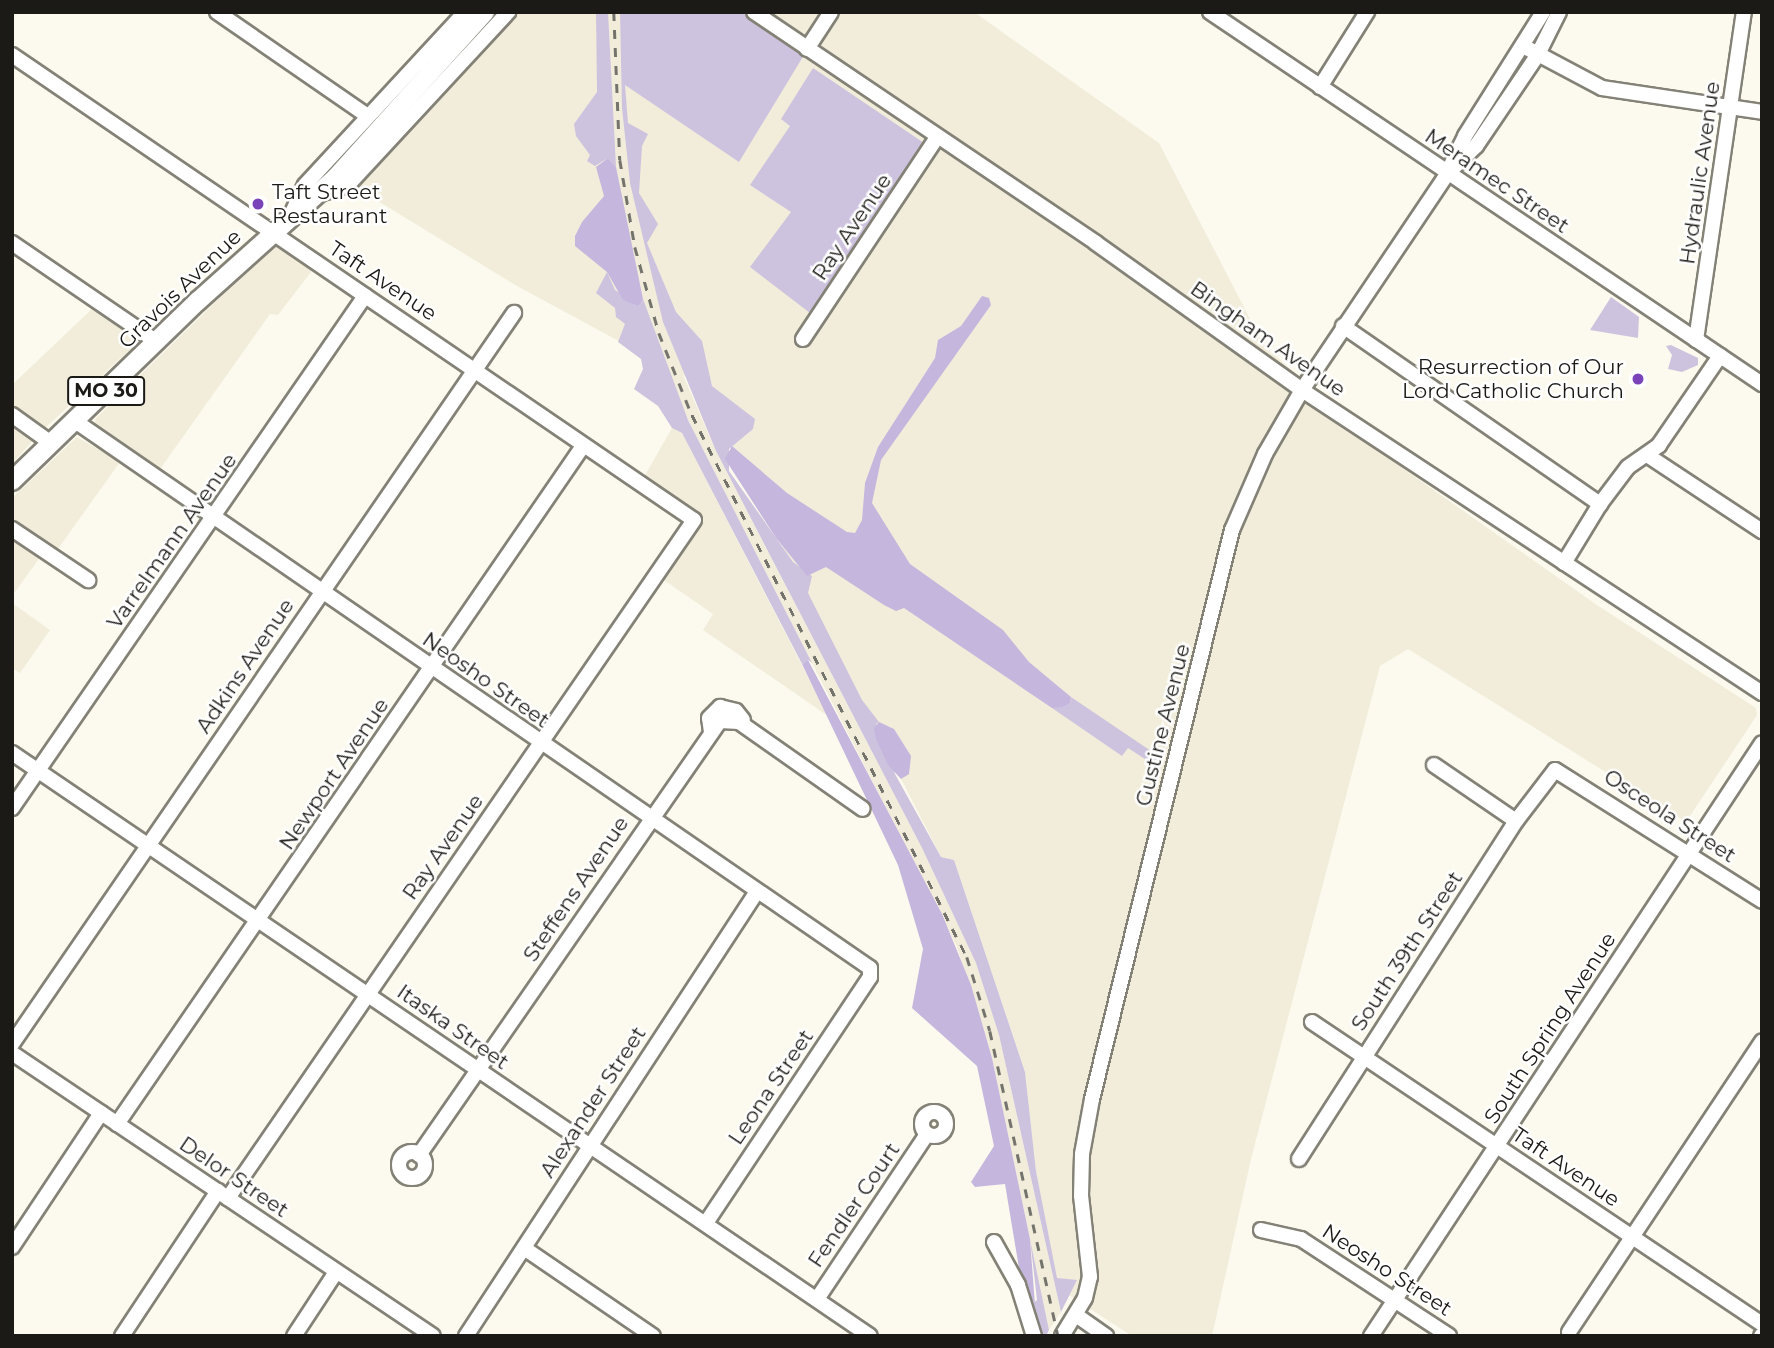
<!DOCTYPE html>
<style>
body{margin:0}
#map{position:relative;width:1774px;height:1348px;overflow:hidden;background:#fcfaee;font-family:Montserrat,sans-serif}
div>[style]{position:absolute}
.built>*{inset:0;background:#f1edda}
.green>*{inset:0;background:#cdc3de}
.forest>*{inset:0;background:#c5b6de}
.roads{filter:drop-shadow(2px 0 #848277) drop-shadow(-2px 0 #848277) drop-shadow(0 2px #848277) drop-shadow(0 -2px #848277)}
.minor>*{height:14px;margin:-7px;padding:0 7px;transform-origin:7px;border-radius:7px;background:#fff}
.minor>.ring{margin:-7px;padding:0;box-sizing:content-box;background:none;border:14px solid #fff;border-radius:50%}
.major>*{height:18px;margin:-9px;padding:0 9px;transform-origin:9px;border-radius:9px;background:#fff}
.rail>*{height:2.5px;margin-top:-1.25px;transform-origin:0;background:repeating-linear-gradient(90deg,#74736c 0 9px,transparent 0 18px)}
.dots>*{width:19px;height:19px;translate:-50% -50%;box-sizing:border-box;border:4px solid #fff;border-radius:50%}
span{translate:-50% -50%;white-space:nowrap;text-align:center;line-height:1.15;-webkit-text-stroke:5px #fff;paint-order:stroke}
.shield-label span{padding:2px 5px;background:#fff;border:2px solid;border-radius:5px;-webkit-text-stroke-width:0}
.shield-label{font-size:19px;color:#1b1a16;font-weight:700}
.street-label{font-size:21px;color:#1b1a16}
.poi-label{font-size:21px;color:#1b1a16}
.left{translate:0 -50%;text-align:left}
.right{translate:-100% -50%;text-align:right}
.frame{position:absolute;inset:0;border:14px solid #1b1a16;pointer-events:none}
</style>
<div id="map">
<div class="built">
<div style="clip-path:polygon(514px 12px,974px 12px,1159px 143px,1263px 344px,1381px 453px,1597px 605px,1756px 708px,1757px 715px,1686px 822px,1408px 649px,1380px 666px,1251px 1159px,1212px 1336px,1132px 1336px,1058px 1288px,1036px 1171px,1025px 1072px,954px 860px,941px 857px,699px 383px,683px 375px,716px 451px,922px 848px,976px 963px,999px 1035px,1061px 1312px,1049px 1330px,992px 1058px,957px 947px,688px 420px,665px 366px,517px 286px,355px 187px)"></div>
<div style="clip-path:polygon(275px 244px,314px 268px,278px 315px,270px 314px,158px 472px,94px 426px,96px 418px)"></div>
<div style="clip-path:polygon(94px 307px,138px 337px,138px 342px,44px 429px,12px 408px,12px 385px)"></div>
<div style="clip-path:polygon(12px 422px,34px 439px,12px 464px)"></div>
<div style="clip-path:polygon(672px 428px,682px 433px,828px 716px,703px 630px,713px 614px,661px 578px,702px 518px,644px 477px)"></div>
<div style="clip-path:polygon(77px 437px,120px 462px,55px 553px,12px 522px,12px 498px)"></div>
<div style="clip-path:polygon(12px 535px,41px 556px,12px 596px)"></div>
<div style="clip-path:polygon(12px 603px,50px 630px,20px 673px,12px 668px)"></div>
</div>
<div class="green">
<div style="clip-path:polygon(596px 12px,608px 12px,616px 167px,608px 158px,595px 166px,587px 161px,590px 155px,576px 136px,574px 124px,597px 92px)"></div>
<div style="clip-path:polygon(620px 12px,741px 12px,804px 55px,739px 162px,625px 85px,628px 123px,648px 134px,642px 146px,639px 193px,658px 224px,647px 243px,676px 312px,702px 341px,712px 386px,755px 419px,753px 429px,729px 449px,729px 471px,793px 562px,812px 576px,808px 593px,862px 700px,879px 722px,876px 724px,895px 774px,941px 857px,954px 860px,1025px 1072px,1036px 1171px,1057px 1278px,1077px 1280px,1061px 1312px,999px 1035px,976px 963px,922px 848px,716px 451px,663px 322px,630px 183px,622px 108px)"></div>
<div style="clip-path:polygon(1521px 60px,1524px 64px,1472px 142px,1467px 139px)"></div>
<div style="clip-path:polygon(813px 68px,924px 143px,810px 313px,750px 267px,791px 212px,750px 185px,790px 126px,781px 119px)"></div>
<div style="clip-path:polygon(607px 272px,615px 290px,639px 306px,643px 299px,688px 420px,812px 663px,808px 660px,802px 664px,682px 433px,672px 428px,658px 406px,634px 389px,643px 369px,641px 359px,618px 342px,625px 324px,616px 317px,615px 308px,596px 293px)"></div>
<div style="clip-path:polygon(1611px 297px,1639px 317px,1638px 338px,1590px 330px)"></div>
<div style="clip-path:polygon(1671px 345px,1698px 358px,1698px 365px,1682px 372px,1668px 369px,1672px 355px,1666px 346px)"></div>
<div style="clip-path:polygon(1071px 697px,1151px 751px,1158px 760px,1145px 759px,1128px 748px,1122px 756px,1052px 708px,1070px 703px)"></div>
<div style="clip-path:polygon(1030px 1239px,1049px 1330px,1046px 1336px,1039px 1336px,1031px 1305px,1037px 1300px)"></div>
</div>
<div class="forest">
<div style="clip-path:polygon(608px 158px,616px 167px,643px 299px,639px 306px,623px 300px,607px 272px,575px 246px,575px 236px,582px 222px,604px 196px,596px 167px)"></div>
<div style="clip-path:polygon(982px 296px,989px 298px,991px 305px,881px 460px,872px 503px,910px 564px,1003px 630px,1029px 662px,1071px 697px,1070px 703px,1062px 707px,1052px 708px,904px 608px,896px 611px,884px 605px,826px 567px,807px 576px,776px 538px,725px 459px,732px 446px,787px 493px,847px 532px,855px 533px,862px 520px,865px 483px,878px 447px,935px 358px,938px 340px,961px 326px)"></div>
<div style="clip-path:polygon(808px 660px,942px 914px,971px 985px,992px 1058px,1030px 1239px,1035px 1305px,1021px 1280px,1005px 1184px,975px 1187px,971px 1182px,994px 1146px,977px 1066px,912px 1008px,923px 949px,898px 865px,802px 664px)"></div>
<div style="clip-path:polygon(879px 722px,894px 729px,911px 756px,909px 774px,901px 779px,888px 765px,876px 739px,874px 728px)"></div>
</div>
<div class="roads">
<div class="minor">
<div style="left:217px;top:12px;width:183px;rotate:34.6deg"></div>
<div style="left:754px;top:12px;width:413px;rotate:34deg"></div>
<div style="left:1096px;top:243px;width:253px;rotate:35.5deg"></div>
<div style="left:1302px;top:390px;width:551px;rotate:33.37deg"></div>
<div style="left:1210px;top:12px;width:666px;rotate:33.98deg"></div>
<div style="left:1523px;top:46px;width:89px;rotate:28deg"></div>
<div style="left:1602px;top:88px;width:162px;rotate:8.5deg"></div>
<div style="left:807px;top:49px;width:44px;rotate:-57deg"></div>
<div style="left:12px;top:55px;width:825px;rotate:34.29deg"></div>
<div style="left:694px;top:520px;width:823px;rotate:124.5deg"></div>
<div style="left:1320px;top:87px;width:89px;rotate:-57.9deg"></div>
<div style="left:1451px;top:165px;width:32px;rotate:-64deg"></div>
<div style="left:1465px;top:136px;width:146px;rotate:-57.8deg"></div>
<div style="left:316px;top:195px;width:34px;rotate:-17deg"></div>
<div style="left:348px;top:185px;width:236px;rotate:-47.2deg"></div>
<div style="left:290px;top:217px;width:35px;rotate:-65deg"></div>
<div style="left:305px;top:185px;width:236px;rotate:-47.2deg"></div>
<div style="left:12px;top:243px;width:176px;rotate:34.3deg"></div>
<div style="left:1343px;top:326px;width:313px;rotate:34.7deg"></div>
<div style="left:803px;top:339px;width:240px;rotate:-56.4deg"></div>
<div style="left:1696px;top:340px;width:331px;rotate:-81.7deg"></div>
<div style="left:12px;top:415px;width:48px;rotate:35.7deg"></div>
<div style="left:75px;top:421px;width:965px;rotate:34.53deg"></div>
<div style="left:870px;top:968px;width:9px;rotate:90deg"></div>
<div style="left:870px;top:977px;width:296px;rotate:123.7deg"></div>
<div style="left:1647px;top:455px;width:138px;rotate:33.5deg"></div>
<div style="left:12px;top:529px;width:92px;rotate:33.9deg"></div>
<div style="left:1564px;top:563px;width:69px;rotate:-58.6deg"></div>
<div style="left:1600px;top:504px;width:46px;rotate:-52.9deg"></div>
<div style="left:1628px;top:467px;width:38px;rotate:-35deg"></div>
<div style="left:1659px;top:445px;width:108px;rotate:-55.6deg"></div>
<div style="left:711px;top:732px;width:14px;rotate:-98deg"></div>
<div style="left:709px;top:718px;width:16px;rotate:-45deg"></div>
<div style="left:720px;top:707px;width:16px;rotate:14deg"></div>
<div style="left:736px;top:711px;width:11px;rotate:52deg"></div>
<div style="left:12px;top:753px;width:1037px;rotate:34.2deg"></div>
<div style="left:1434px;top:765px;width:99px;rotate:34.3deg"></div>
<div style="left:12px;top:808px;width:622px;rotate:-55.42deg"></div>
<div style="left:1312px;top:1022px;width:542px;rotate:33.87deg"></div>
<div style="left:12px;top:1044px;width:887px;rotate:-55.52deg"></div>
<div style="left:12px;top:1053px;width:507px;rotate:33.91deg"></div>
<div class="ring" style="left:922px;top:1112px;width:10px;height:10px"></div>
<div style="left:117px;top:1124px;width:823px;rotate:-55.5deg"></div>
<div class="ring" style="left:399px;top:1152px;width:12px;height:12px"></div>
<div style="left:419px;top:1155px;width:528px;rotate:-55.26deg"></div>
<div style="left:720px;top:721px;width:19px;rotate:3deg"></div>
<div style="left:739px;top:722px;width:151px;rotate:35.1deg"></div>
<div style="left:1299px;top:1159px;width:402px;rotate:-57.3deg"></div>
<div style="left:1516px;top:821px;width:64px;rotate:-52.6deg"></div>
<div style="left:1555px;top:770px;width:245px;rotate:32.3deg"></div>
<div style="left:1261px;top:1230px;width:41px;rotate:12.7deg"></div>
<div style="left:1301px;top:1239px;width:177px;rotate:33.2deg"></div>
<div style="left:994px;top:1242px;width:49px;rotate:60.8deg"></div>
<div style="left:1018px;top:1285px;width:53px;rotate:72.6deg"></div>
<div style="left:12px;top:1247px;width:161px;rotate:-56.4deg"></div>
<div style="left:524px;top:1248px;width:156px;rotate:34.3deg"></div>
<div style="left:817px;top:1299px;width:198px;rotate:-56.3deg"></div>
<div style="left:1076px;top:1315px;width:37px;rotate:35deg"></div>
<div style="left:1569px;top:1332px;width:349px;rotate:-56.4deg"></div>
<div style="left:122px;top:1336px;width:174px;rotate:-56.5deg"></div>
<div style="left:294px;top:1336px;width:77px;rotate:-56.7deg"></div>
<div style="left:466px;top:1336px;width:529px;rotate:-56.79deg"></div>
<div style="left:1062px;top:1336px;width:44px;rotate:-58.8deg"></div>
<div style="left:1085px;top:1298px;width:22px;rotate:-77deg"></div>
<div style="left:1090px;top:1277px;width:81px;rotate:-96.3deg"></div>
<div style="left:1081px;top:1196px;width:42px;rotate:-88.6deg"></div>
<div style="left:1082px;top:1154px;width:56px;rotate:-79.7deg"></div>
<div style="left:1092px;top:1099px;width:586px;rotate:-76.18deg"></div>
<div style="left:1232px;top:530px;width:83px;rotate:-66.5deg"></div>
<div style="left:1265px;top:454px;width:74px;rotate:-60deg"></div>
<div style="left:1302px;top:390px;width:262px;rotate:-56.1deg"></div>
<div style="left:1448px;top:173px;width:39px;rotate:-44deg"></div>
<div style="left:1476px;top:146px;width:109px;rotate:-55.9deg"></div>
<div style="left:1537px;top:56px;width:49px;rotate:-63.4deg"></div>
<div style="left:1371px;top:1336px;width:710px;rotate:-56.6deg"></div>
<div style="left:1761px;top:1336px;width:1px;rotate:-45deg"></div>
</div>
<div class="major">
<div style="left:12px;top:481px;width:259px;rotate:-44.1deg"></div>
<div style="left:198px;top:301px;width:184px;rotate:-41.9deg"></div>
<div style="left:335px;top:178px;width:224px;rotate:-47.9deg"></div>
</div>
</div>
<div class="rail">
<div style="left:614px;top:12px;width:148px;rotate:87.7deg"></div>
<div style="left:620px;top:160px;width:88px;rotate:80.2deg"></div>
<div style="left:635px;top:247px;width:89px;rotate:74.4deg"></div>
<div style="left:659px;top:333px;width:88px;rotate:68.1deg"></div>
<div style="left:692px;top:415px;width:608px;rotate:63.1deg"></div>
<div style="left:967px;top:957px;width:77px;rotate:72.7deg"></div>
<div style="left:990px;top:1031px;width:312px;rotate:77.4deg"></div>
</div>
<div class="dots">
<div style="left:258px;top:204px;background:#7a43ba"></div>
<div style="left:1638px;top:379px;background:#7a43ba"></div>
</div>
<div class="shield-label">
<span style="left:106px;top:391px">MO 30</span>
</div>
<div class="street-label">
<span style="left:1700px;top:173px;rotate:-82deg">Hydraulic Avenue</span>
<span style="left:1497px;top:181px;rotate:34deg">Meramec Street</span>
<span style="left:852px;top:227px;rotate:-56deg">Ray Avenue</span>
<span style="left:383px;top:281px;rotate:34deg">Taft Avenue</span>
<span style="left:180px;top:289px;rotate:-44deg">Gravois Avenue</span>
<span style="left:1268px;top:339px;rotate:35deg">Bingham Avenue</span>
<span style="left:172px;top:541px;rotate:-55deg">Varrelmann Avenue</span>
<span style="left:245px;top:666px;rotate:-56deg">Adkins Avenue</span>
<span style="left:486px;top:680px;rotate:35deg">Neosho Street</span>
<span style="left:1163px;top:725px;rotate:-76deg">Gustine Avenue</span>
<span style="left:334px;top:774px;rotate:-56deg">Newport Avenue</span>
<span style="left:1670px;top:816px;rotate:33deg">Osceola Street</span>
<span style="left:443px;top:847px;rotate:-55deg">Ray Avenue</span>
<span style="left:576px;top:889px;rotate:-56deg">Steffens Avenue</span>
<span style="left:1407px;top:951px;rotate:-57deg">South 39th Street</span>
<span style="left:453px;top:1027px;rotate:35deg">Itaska Street</span>
<span style="left:1550px;top:1028px;rotate:-57deg">South Spring Avenue</span>
<span style="left:771px;top:1087px;rotate:-56deg">Leona Street</span>
<span style="left:593px;top:1102px;rotate:-57deg">Alexander Street</span>
<span style="left:1566px;top:1167px;rotate:34deg">Taft Avenue</span>
<span style="left:234px;top:1177px;rotate:34deg">Delor Street</span>
<span style="left:854px;top:1205px;rotate:-56deg">Fendler Court</span>
<span style="left:1387px;top:1270px;rotate:33deg">Neosho Street</span>
</div>
<div class="poi-label">
<span class="left" style="left:272px;top:204px">Taft Street<br>Restaurant</span>
<span class="right" style="left:1624px;top:379px">Resurrection of Our<br>Lord Catholic Church</span>
</div>
<div class="frame"></div>
</div>
